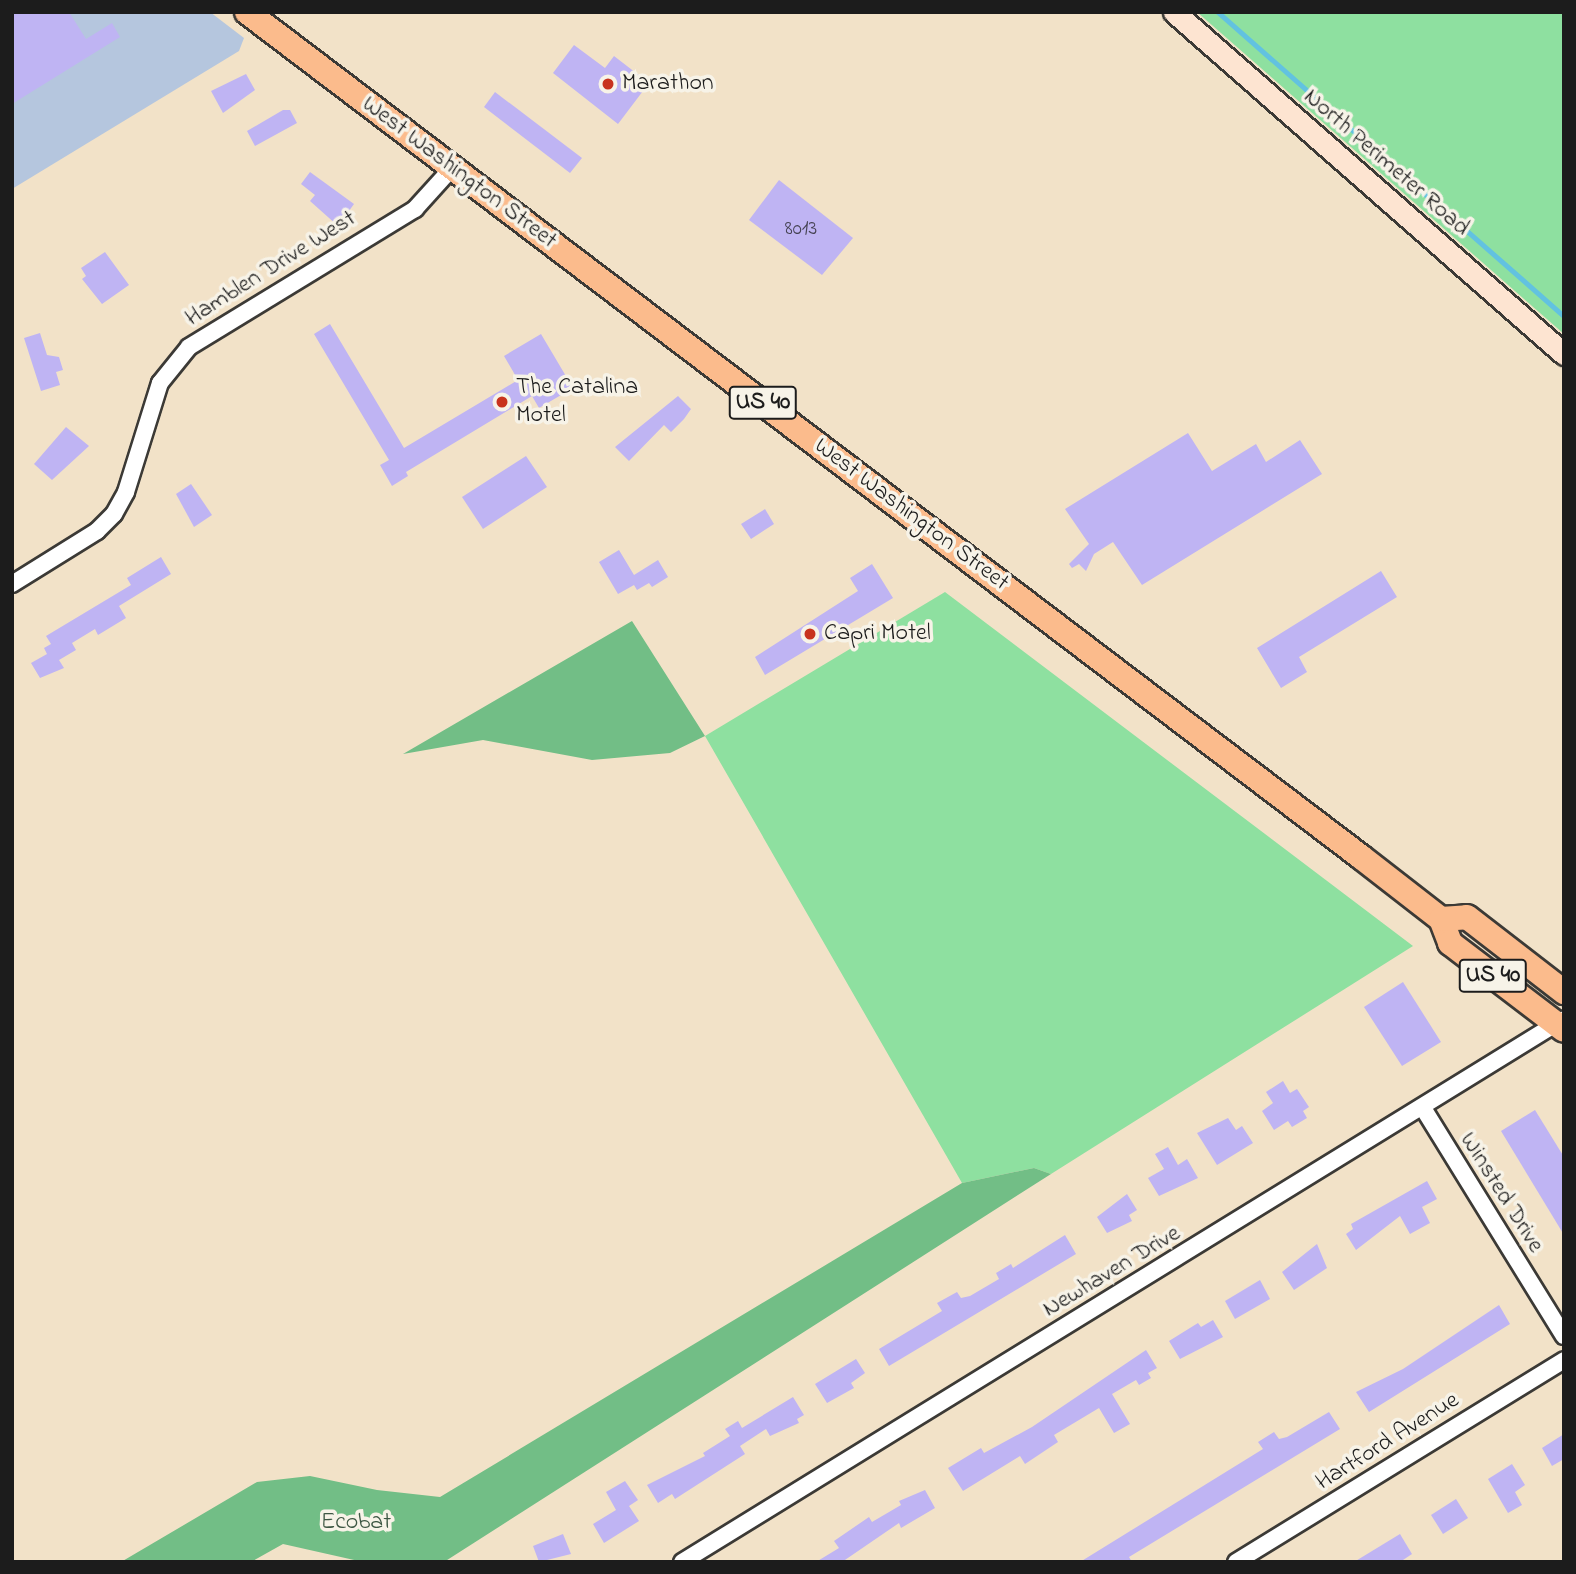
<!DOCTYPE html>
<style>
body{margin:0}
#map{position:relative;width:1576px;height:1574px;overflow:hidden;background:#f2e2c8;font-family:"Indie Flower",sans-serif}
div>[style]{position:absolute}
.industrial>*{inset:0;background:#b5c6de}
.green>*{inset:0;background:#8ee0a0}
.forest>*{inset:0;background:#72be86}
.stream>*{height:4.5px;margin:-2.25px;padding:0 2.25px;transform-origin:2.25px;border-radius:2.25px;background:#62c2e0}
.building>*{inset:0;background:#bfb4f3}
.roads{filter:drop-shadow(2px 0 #3c3a36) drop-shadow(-2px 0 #3c3a36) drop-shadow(0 2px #3c3a36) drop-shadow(0 -2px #3c3a36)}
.street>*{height:16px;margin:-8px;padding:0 8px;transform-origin:8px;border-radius:8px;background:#fff}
.secondary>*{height:21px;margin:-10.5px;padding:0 10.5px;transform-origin:10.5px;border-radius:10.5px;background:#fde4d1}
.primary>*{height:24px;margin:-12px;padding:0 12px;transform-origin:12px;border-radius:12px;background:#fbbb8c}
.dots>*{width:19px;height:19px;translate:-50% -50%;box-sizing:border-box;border:4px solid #f7f3e8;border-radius:50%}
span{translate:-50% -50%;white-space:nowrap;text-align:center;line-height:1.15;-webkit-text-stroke:7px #f7f3e8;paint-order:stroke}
.number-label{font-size:21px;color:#454252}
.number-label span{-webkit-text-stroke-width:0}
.shield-label span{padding:2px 5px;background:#f7f3e8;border:2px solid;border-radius:5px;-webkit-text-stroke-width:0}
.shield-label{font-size:23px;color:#1c1c1c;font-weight:700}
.poi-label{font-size:24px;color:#1c1c1c}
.left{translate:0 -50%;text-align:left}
.street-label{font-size:24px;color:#1c1c1c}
.park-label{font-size:24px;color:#3e5744}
.frame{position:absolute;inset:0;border:14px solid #1c1c1c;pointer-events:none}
</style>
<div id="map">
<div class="industrial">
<div style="clip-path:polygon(12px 12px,210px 12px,244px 38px,239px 51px,12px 189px)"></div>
</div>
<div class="green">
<div style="clip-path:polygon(1197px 12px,1564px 12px,1564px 334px)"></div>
<div style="clip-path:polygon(945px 592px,1413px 946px,1051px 1174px,1034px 1168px,962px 1183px,705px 736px)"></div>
</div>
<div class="forest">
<div style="clip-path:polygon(632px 621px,705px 736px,670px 753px,592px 760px,483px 740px,403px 754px)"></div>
<div style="clip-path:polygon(1034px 1168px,1051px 1174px,444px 1562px,363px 1562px,283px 1544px,251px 1562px,121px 1562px,257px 1482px,310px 1476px,377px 1490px,440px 1497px,962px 1183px)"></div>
</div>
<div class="stream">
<div style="left:1218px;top:12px;width:461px;rotate:41.3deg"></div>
</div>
<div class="building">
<div style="clip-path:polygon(12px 12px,69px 12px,86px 39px,112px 23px,120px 37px,12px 104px)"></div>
<div style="clip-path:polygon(574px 45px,605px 68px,614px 56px,649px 83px,618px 124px,553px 73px)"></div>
<div style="clip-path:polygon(246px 74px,255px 90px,223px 113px,211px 91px)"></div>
<div style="clip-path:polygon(495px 92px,582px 158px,570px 173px,484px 107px)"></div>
<div style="clip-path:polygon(283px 110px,290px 110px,297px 123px,255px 146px,247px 131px)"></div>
<div style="clip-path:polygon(310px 172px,354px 204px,338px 226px,310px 201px,315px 195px,301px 184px)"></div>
<div style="clip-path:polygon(779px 180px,853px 238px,822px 275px,749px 220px)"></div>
<div style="clip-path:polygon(105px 252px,129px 285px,102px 304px,82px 279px,86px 276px,81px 268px)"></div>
<div style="clip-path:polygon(330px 324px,404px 448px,518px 380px,504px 356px,541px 334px,573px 388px,539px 408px,532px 396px,406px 472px,408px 476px,392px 486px,380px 465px,389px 460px,314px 334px)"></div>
<div style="clip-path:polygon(40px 333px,47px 355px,59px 357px,63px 370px,56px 372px,60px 385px,41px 391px,24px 338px)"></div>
<div style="clip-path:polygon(678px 396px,691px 409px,684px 419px,671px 432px,664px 425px,629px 461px,615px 447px)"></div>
<div style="clip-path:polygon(66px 427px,89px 446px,52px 480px,34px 464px)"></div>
<div style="clip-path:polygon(1188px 433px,1212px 471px,1256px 444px,1266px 462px,1300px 440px,1322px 474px,1142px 585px,1113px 542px,1094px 554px,1086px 571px,1079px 564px,1072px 568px,1069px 564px,1089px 544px,1065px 509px)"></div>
<div style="clip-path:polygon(526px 456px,547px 487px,483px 529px,462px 497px)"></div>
<div style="clip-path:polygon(191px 484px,212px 515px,194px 527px,176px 494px)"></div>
<div style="clip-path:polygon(765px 509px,774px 524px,751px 539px,741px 524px)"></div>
<div style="clip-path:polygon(619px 550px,634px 575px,658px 560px,668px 577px,652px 587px,649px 583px,637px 590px,634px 585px,618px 594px,599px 562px)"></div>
<div style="clip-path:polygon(161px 557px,171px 574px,119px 606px,126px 618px,98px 635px,95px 629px,72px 643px,76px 650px,59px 660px,64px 668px,40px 678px,31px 663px,47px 654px,44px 648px,51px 644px,46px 636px,131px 585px,127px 578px)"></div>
<div style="clip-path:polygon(872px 564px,893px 598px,765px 675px,755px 657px,858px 591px,850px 578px)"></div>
<div style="clip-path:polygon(1381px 571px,1397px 597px,1299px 657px,1307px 672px,1281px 688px,1257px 648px)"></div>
<div style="clip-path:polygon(1403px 982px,1441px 1042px,1402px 1066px,1364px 1007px)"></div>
<div style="clip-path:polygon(1283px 1081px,1290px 1093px,1297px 1089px,1309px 1107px,1303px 1111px,1307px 1118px,1292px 1127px,1288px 1121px,1274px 1130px,1262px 1111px,1273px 1103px,1266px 1092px)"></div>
<div style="clip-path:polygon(1535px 1110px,1564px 1157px,1564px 1235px,1501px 1131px)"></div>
<div style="clip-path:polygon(1228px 1118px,1236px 1130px,1242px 1126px,1253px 1143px,1217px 1165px,1197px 1133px)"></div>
<div style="clip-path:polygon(1168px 1147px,1178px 1165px,1187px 1159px,1198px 1178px,1159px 1196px,1148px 1178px,1164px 1169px,1155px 1154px)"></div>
<div style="clip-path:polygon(1427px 1181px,1437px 1199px,1422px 1207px,1430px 1223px,1410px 1234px,1400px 1216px,1356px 1250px,1346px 1234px,1353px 1229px,1351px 1224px)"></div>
<div style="clip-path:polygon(1127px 1194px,1137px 1210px,1129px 1215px,1132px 1221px,1107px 1233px,1097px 1217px)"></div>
<div style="clip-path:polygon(1065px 1235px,1076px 1254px,889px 1366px,879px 1349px,942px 1311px,937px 1303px,957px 1292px,961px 1298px,970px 1296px,999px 1279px,996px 1273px,1011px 1264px,1013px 1268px)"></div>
<div style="clip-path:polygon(1317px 1244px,1327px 1268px,1294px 1290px,1282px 1272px)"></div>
<div style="clip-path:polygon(1260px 1280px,1270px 1299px,1235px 1319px,1225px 1301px)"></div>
<div style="clip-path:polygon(1499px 1305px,1510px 1324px,1369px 1412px,1356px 1392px,1403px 1369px)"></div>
<div style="clip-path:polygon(1213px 1320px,1223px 1337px,1180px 1359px,1169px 1341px,1198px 1323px,1201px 1327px)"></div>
<div style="clip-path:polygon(1146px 1350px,1157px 1368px,1148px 1373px,1151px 1378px,1139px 1385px,1136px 1380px,1112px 1394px,1130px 1424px,1114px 1433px,1099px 1408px,1054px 1435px,1058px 1442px,1025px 1464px,1020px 1456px,963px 1491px,948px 1468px,981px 1448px,984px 1453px,1032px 1427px)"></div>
<div style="clip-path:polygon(856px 1359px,865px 1373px,851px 1383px,854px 1388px,827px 1403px,815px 1384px)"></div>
<div style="clip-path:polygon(793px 1397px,804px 1415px,797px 1419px,799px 1423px,770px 1436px,766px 1429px,740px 1446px,745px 1454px,675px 1499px,672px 1494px,658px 1503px,647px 1485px,705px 1456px,703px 1453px,730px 1436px,725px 1429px,738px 1421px,742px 1428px)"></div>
<div style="clip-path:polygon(1329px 1412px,1340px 1429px,1129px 1557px,1132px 1562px,1080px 1562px,1263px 1449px,1258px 1442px,1274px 1432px,1279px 1439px,1287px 1437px)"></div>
<div style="clip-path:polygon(1564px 1434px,1564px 1459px,1552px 1466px,1542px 1448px)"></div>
<div style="clip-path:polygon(1512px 1464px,1525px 1485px,1515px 1492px,1522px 1505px,1508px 1513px,1488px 1479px)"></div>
<div style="clip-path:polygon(625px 1481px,638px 1500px,629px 1506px,639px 1521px,604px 1543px,593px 1524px,616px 1510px,606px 1492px)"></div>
<div style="clip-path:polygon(925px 1490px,935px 1508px,901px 1528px,899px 1523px,842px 1562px,816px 1562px,839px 1548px,834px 1541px,869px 1517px,872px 1522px,901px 1505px,899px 1501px)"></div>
<div style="clip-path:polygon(1456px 1499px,1468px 1518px,1443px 1534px,1431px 1515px)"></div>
<div style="clip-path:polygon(563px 1534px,571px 1554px,539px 1562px,533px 1546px)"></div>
<div style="clip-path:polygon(1400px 1534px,1412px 1554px,1400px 1562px,1354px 1562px)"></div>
</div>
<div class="roads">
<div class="street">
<div style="left:12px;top:584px;width:100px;rotate:-31.9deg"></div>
<div style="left:97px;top:531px;width:24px;rotate:-45deg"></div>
<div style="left:114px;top:514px;width:25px;rotate:-61deg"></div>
<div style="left:126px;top:492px;width:114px;rotate:-72.7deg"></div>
<div style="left:160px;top:383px;width:46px;rotate:-51.1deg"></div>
<div style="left:189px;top:347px;width:265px;rotate:-31.4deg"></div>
<div style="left:415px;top:209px;width:55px;rotate:-47.9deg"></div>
<div style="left:1423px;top:1108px;width:268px;rotate:58.3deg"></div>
<div style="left:682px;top:1562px;width:1034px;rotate:-31.63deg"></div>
<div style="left:1236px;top:1562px;width:385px;rotate:-31.6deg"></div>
</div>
<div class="secondary">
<div style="left:1174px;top:12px;width:519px;rotate:41.25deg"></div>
</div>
<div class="primary">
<div style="left:247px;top:12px;width:1398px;rotate:37.18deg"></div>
<div style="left:1361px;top:857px;width:101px;rotate:37.8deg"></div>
<div style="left:1441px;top:919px;width:26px;rotate:69deg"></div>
<div style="left:1450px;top:943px;width:143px;rotate:37.3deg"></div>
<div style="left:1441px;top:919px;width:26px;rotate:-4deg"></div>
<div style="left:1467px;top:917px;width:123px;rotate:37.7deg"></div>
</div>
</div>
<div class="dots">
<div style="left:608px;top:84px;background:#c8321e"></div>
<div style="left:502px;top:402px;background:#c8321e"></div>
<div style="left:810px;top:634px;background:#c8321e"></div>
</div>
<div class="number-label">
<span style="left:801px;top:229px">8013</span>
</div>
<div class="shield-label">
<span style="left:763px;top:403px">US 40</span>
<span style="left:1493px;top:976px">US 40</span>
</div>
<div class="poi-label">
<span class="left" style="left:622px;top:84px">Marathon</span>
<span class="left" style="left:516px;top:402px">The Catalina<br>Motel</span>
<span class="left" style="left:824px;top:634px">Capri Motel</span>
</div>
<div class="street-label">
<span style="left:1386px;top:163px;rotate:41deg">North Perimeter Road</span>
<span style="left:459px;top:173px;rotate:37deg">West Washington Street</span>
<span style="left:271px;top:269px;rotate:-32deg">Hamblen Drive West</span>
<span style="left:911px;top:515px;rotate:37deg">West Washington Street</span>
<span style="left:1501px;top:1193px;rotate:58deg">Winsted Drive</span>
<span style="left:1112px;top:1272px;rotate:-31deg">Newhaven Drive</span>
<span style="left:1388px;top:1442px;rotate:-32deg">Hartford Avenue</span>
</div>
<div class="park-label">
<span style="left:356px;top:1523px">Ecobat</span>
</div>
<div class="frame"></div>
</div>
